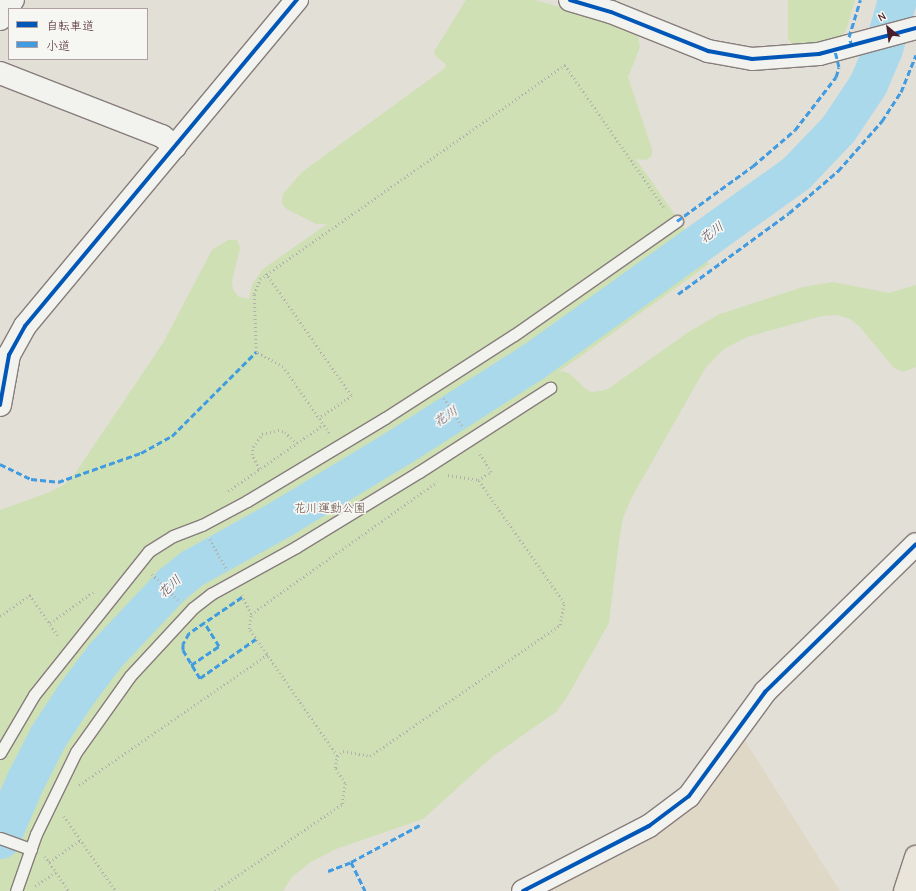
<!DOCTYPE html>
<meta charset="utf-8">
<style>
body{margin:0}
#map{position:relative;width:916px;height:891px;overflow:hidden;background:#e2dfd6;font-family:"Comic Neue","Klee One",sans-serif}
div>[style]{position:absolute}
.built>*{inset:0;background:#e0d8c6}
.green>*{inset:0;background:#cee0b4}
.water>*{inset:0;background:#abd9ec}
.river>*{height:39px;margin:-19.5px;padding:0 19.5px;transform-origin:19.5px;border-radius:19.5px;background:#abd9ec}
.path>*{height:2.5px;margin-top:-1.25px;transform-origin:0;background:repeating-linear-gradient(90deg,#b3afad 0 1px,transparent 0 4px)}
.roads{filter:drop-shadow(1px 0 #877d7b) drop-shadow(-1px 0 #877d7b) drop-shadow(0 1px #877d7b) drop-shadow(0 -1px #877d7b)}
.lane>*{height:11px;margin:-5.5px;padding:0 5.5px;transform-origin:5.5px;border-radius:5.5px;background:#f2f2ef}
.street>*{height:22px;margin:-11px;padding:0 11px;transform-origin:11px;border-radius:11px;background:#f2f2ef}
.secondary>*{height:22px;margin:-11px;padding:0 11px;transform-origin:11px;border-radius:11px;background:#f2f2ef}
.primary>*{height:22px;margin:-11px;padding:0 11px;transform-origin:11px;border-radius:11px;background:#e9e5da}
.quiet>*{height:3px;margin-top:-1.5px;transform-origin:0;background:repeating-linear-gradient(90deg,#409be1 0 6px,transparent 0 9px)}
.cycleway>*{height:4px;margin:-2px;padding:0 2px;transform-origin:2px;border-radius:2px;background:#0057b8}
span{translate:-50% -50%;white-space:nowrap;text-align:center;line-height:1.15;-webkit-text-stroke:3.5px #f6f6f2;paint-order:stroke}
.park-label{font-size:12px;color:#674f46}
.water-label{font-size:13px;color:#5c4d5e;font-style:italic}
.legend{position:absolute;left:8px;top:8px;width:140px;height:52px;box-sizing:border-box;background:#f6f6f2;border:1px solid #b1a0a2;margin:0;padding:5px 7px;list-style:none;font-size:12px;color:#4a1f2b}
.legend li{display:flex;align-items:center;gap:8px;height:20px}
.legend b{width:20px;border:1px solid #b1a0a2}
.north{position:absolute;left:868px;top:8px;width:40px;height:40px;-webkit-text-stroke:3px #f6f6f2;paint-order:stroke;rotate:331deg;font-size:11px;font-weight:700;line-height:16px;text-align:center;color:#4a1f2b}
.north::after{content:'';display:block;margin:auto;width:14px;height:18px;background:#4a1f2b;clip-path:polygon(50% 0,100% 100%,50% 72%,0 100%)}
</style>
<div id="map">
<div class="built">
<div style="clip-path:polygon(742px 736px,840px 891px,540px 891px,653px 833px)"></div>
</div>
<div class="green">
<div style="clip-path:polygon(466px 0,535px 0,608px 21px,638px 36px,640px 47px,628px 77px,652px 149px,652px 155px,647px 160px,636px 159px,709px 264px,557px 373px,563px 371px,570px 374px,585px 388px,591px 392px,600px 391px,608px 389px,690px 331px,720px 314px,803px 287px,833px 282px,889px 293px,916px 285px,916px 367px,903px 372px,894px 368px,860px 327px,850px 319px,837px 315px,822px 316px,747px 337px,724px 349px,706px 367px,632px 497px,623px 518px,619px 541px,609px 623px,567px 697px,556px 712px,493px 756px,423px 819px,336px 849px,311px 862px,292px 877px,283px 891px,0 891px,0 510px,50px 492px,65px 484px,76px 472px,163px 343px,212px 250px,228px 240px,237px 240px,240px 248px,232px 281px,233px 290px,239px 297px,249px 299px,252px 284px,263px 269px,327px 224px,316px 224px,285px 208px,282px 203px,283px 194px,302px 172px,444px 69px,446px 65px,434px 54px,435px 50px)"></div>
<div style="clip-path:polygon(788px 0,855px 0,846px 30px,840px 38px,793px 46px,788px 38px)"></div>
</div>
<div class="water">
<div style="clip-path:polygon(654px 255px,662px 260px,671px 272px,673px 282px,631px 299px,626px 293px)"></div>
<div style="clip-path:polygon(133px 615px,142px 624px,145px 633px,117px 649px,110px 642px,123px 616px)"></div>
</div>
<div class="river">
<div style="left:0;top:839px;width:65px;rotate:-66.6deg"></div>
<div style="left:26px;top:779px;width:48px;rotate:-62.9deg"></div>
<div style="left:48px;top:736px;width:49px;rotate:-56.6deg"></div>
<div style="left:75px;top:695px;width:50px;rotate:-53.1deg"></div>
<div style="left:105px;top:655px;width:98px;rotate:-46.7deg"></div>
<div style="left:172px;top:584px;width:26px;rotate:-39deg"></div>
<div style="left:192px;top:568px;width:101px;rotate:-29.1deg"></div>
<div style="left:280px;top:519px;width:143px;rotate:-31.2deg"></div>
<div style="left:402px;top:445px;width:154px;rotate:-32.6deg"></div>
<div style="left:532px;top:362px;width:325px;rotate:-35.6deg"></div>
<div style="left:796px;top:173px;width:61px;rotate:-46.3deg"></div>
<div style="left:838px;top:129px;width:54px;rotate:-56.3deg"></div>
<div style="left:868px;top:84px;width:38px;rotate:-67deg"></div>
<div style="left:883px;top:49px;width:51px;rotate:-74.1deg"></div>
</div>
<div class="path">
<div style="left:266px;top:273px;width:150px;rotate:55deg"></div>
<div style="left:352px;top:396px;width:40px;rotate:146deg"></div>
<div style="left:444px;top:398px;width:33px;rotate:57deg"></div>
<div style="left:329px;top:433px;width:80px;rotate:-124.9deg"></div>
<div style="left:283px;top:367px;width:31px;rotate:-151deg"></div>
<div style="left:256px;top:352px;width:58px;rotate:-92deg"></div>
<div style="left:254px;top:294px;width:16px;rotate:-68deg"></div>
<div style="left:260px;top:279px;width:373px;rotate:-35.1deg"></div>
<div style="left:565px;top:65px;width:175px;rotate:55.2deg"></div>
<div style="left:259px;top:469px;width:16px;rotate:-117deg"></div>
<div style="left:252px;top:455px;width:8px;rotate:-83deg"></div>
<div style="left:253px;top:447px;width:16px;rotate:-55deg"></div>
<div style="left:262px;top:434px;width:16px;rotate:-14deg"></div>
<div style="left:278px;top:430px;width:7px;rotate:16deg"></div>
<div style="left:285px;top:432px;width:16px;rotate:45deg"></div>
<div style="left:448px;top:475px;width:30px;rotate:9deg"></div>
<div style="left:228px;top:491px;width:116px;rotate:-34.8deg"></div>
<div style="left:210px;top:539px;width:33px;rotate:61deg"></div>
<div style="left:152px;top:574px;width:37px;rotate:45deg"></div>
<div style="left:251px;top:614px;width:228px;rotate:-35.4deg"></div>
<div style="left:0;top:616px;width:37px;rotate:-35deg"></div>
<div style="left:30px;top:595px;width:51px;rotate:55.4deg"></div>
<div style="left:50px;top:623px;width:53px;rotate:-35.8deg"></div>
<div style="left:337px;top:756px;width:8px;rotate:-40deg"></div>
<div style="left:343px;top:751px;width:27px;rotate:10deg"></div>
<div style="left:370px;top:756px;width:231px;rotate:-34.6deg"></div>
<div style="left:560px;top:625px;width:22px;rotate:-80deg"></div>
<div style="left:564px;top:603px;width:150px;rotate:-125deg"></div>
<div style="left:478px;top:480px;width:15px;rotate:-32deg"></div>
<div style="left:491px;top:472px;width:24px;rotate:-123deg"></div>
<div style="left:79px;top:785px;width:229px;rotate:-34.7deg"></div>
<div style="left:64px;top:816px;width:91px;rotate:55.3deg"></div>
<div style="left:45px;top:856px;width:42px;rotate:55.6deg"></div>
<div style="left:49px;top:862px;width:39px;rotate:-35deg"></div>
<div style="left:35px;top:886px;width:25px;rotate:-34deg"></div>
<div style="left:215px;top:891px;width:154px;rotate:-34.4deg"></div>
<div style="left:342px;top:804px;width:21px;rotate:-82deg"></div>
<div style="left:345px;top:783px;width:18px;rotate:-124deg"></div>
<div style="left:335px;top:768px;width:12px;rotate:-81deg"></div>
<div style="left:337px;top:756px;width:155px;rotate:-124.7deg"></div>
<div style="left:249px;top:629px;width:15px;rotate:-82deg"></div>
<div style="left:251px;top:614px;width:21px;rotate:-118deg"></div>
</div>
<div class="roads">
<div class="lane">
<div style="left:0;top:753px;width:67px;rotate:-59.6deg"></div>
<div style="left:34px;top:695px;width:184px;rotate:-51.4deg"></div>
<div style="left:149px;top:551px;width:28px;rotate:-32deg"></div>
<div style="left:173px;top:536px;width:31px;rotate:-21deg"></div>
<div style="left:202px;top:525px;width:51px;rotate:-28.1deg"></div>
<div style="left:247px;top:501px;width:161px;rotate:-31deg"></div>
<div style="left:385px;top:418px;width:153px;rotate:-32.8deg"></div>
<div style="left:514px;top:335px;width:199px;rotate:-35deg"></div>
<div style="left:0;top:838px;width:33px;rotate:20deg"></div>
<div style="left:16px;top:891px;width:60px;rotate:-70.7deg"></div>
<div style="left:36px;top:834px;width:91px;rotate:-64deg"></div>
<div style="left:76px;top:752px;width:93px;rotate:-54.6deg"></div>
<div style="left:130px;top:676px;width:93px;rotate:-47.2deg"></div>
<div style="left:193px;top:608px;width:23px;rotate:-38deg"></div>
<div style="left:211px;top:594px;width:97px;rotate:-28.9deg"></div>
<div style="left:296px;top:547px;width:144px;rotate:-31.4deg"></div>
<div style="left:419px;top:472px;width:156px;rotate:-32.7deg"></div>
</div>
<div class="street">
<div style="left:570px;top:0;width:43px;rotate:16.3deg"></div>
<div style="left:611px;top:12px;width:105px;rotate:21.9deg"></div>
<div style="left:708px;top:51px;width:45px;rotate:10.3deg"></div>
<div style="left:752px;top:59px;width:67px;rotate:-4.3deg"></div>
<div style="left:819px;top:54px;width:100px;rotate:-15deg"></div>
<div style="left:0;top:73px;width:174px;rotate:21.3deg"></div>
<div style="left:162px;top:136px;width:17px;rotate:40deg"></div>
<div style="left:0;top:405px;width:51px;rotate:-79.8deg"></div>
<div style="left:9px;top:355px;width:33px;rotate:-61deg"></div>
<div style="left:25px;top:326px;width:425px;rotate:-50.2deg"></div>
<div style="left:523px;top:891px;width:142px;rotate:-27.3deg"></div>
<div style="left:649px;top:826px;width:50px;rotate:-36.9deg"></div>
<div style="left:689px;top:796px;width:129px;rotate:-53.8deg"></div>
<div style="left:765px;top:692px;width:211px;rotate:-44.4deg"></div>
</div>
<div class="secondary">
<div style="left:0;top:19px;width:23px;rotate:-56deg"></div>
</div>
<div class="primary">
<div style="left:905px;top:891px;width:36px;rotate:-72deg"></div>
</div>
</div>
<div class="quiet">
<div style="left:852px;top:46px;width:9px;rotate:-108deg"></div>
<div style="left:849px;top:37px;width:39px;rotate:-73deg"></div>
<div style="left:677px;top:221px;width:94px;rotate:-35.9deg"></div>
<div style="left:753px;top:166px;width:55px;rotate:-40.6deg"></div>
<div style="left:795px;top:130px;width:67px;rotate:-52.3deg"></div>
<div style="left:836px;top:77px;width:10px;rotate:-73deg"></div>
<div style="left:839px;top:67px;width:16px;rotate:-104deg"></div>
<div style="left:678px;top:294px;width:137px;rotate:-36.1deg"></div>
<div style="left:789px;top:213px;width:65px;rotate:-40.6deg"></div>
<div style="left:838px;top:171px;width:67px;rotate:-48.7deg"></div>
<div style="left:882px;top:121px;width:35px;rotate:-57deg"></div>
<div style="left:901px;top:92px;width:40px;rotate:-68deg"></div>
<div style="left:0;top:464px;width:34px;rotate:26deg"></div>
<div style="left:31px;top:479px;width:27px;rotate:6deg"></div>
<div style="left:58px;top:482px;width:88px;rotate:-19.3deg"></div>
<div style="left:141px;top:453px;width:35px;rotate:-29deg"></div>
<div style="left:172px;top:436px;width:119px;rotate:-45deg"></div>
<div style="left:242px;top:597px;width:64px;rotate:145.8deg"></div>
<div style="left:189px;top:633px;width:13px;rotate:119deg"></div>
<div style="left:183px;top:644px;width:6px;rotate:90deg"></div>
<div style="left:183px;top:650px;width:33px;rotate:59deg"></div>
<div style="left:200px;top:678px;width:68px;rotate:-34.9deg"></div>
<div style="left:191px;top:665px;width:34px;rotate:-34deg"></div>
<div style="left:219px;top:646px;width:28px;rotate:-122deg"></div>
<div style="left:351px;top:862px;width:32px;rotate:64deg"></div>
<div style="left:328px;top:871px;width:25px;rotate:-21deg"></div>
<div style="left:351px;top:862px;width:78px;rotate:-28.2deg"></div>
</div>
<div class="cycleway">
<div style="left:570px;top:0;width:43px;rotate:16.3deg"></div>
<div style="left:611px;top:12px;width:105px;rotate:21.9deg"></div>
<div style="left:708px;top:51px;width:45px;rotate:10.3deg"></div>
<div style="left:752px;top:59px;width:67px;rotate:-4.3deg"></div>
<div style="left:819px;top:54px;width:100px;rotate:-15deg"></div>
<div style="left:0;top:405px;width:51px;rotate:-79.8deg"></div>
<div style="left:9px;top:355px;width:33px;rotate:-61deg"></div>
<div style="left:25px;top:326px;width:425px;rotate:-50.2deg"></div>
<div style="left:523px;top:891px;width:142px;rotate:-27.3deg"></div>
<div style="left:649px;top:826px;width:50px;rotate:-36.9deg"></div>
<div style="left:689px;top:796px;width:129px;rotate:-53.8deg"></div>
<div style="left:765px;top:692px;width:211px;rotate:-44.4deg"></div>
</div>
<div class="park-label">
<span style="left:330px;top:509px">花川運動公園</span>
</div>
<div class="water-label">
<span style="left:712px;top:233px;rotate:-36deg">花川</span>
<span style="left:446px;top:417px;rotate:-33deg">花川</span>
<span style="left:170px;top:587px;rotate:-43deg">花川</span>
</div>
<ul class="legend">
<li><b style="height:5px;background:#0057b8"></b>自転車道</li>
<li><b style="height:5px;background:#409be1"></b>小道</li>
</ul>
<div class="north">N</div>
</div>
